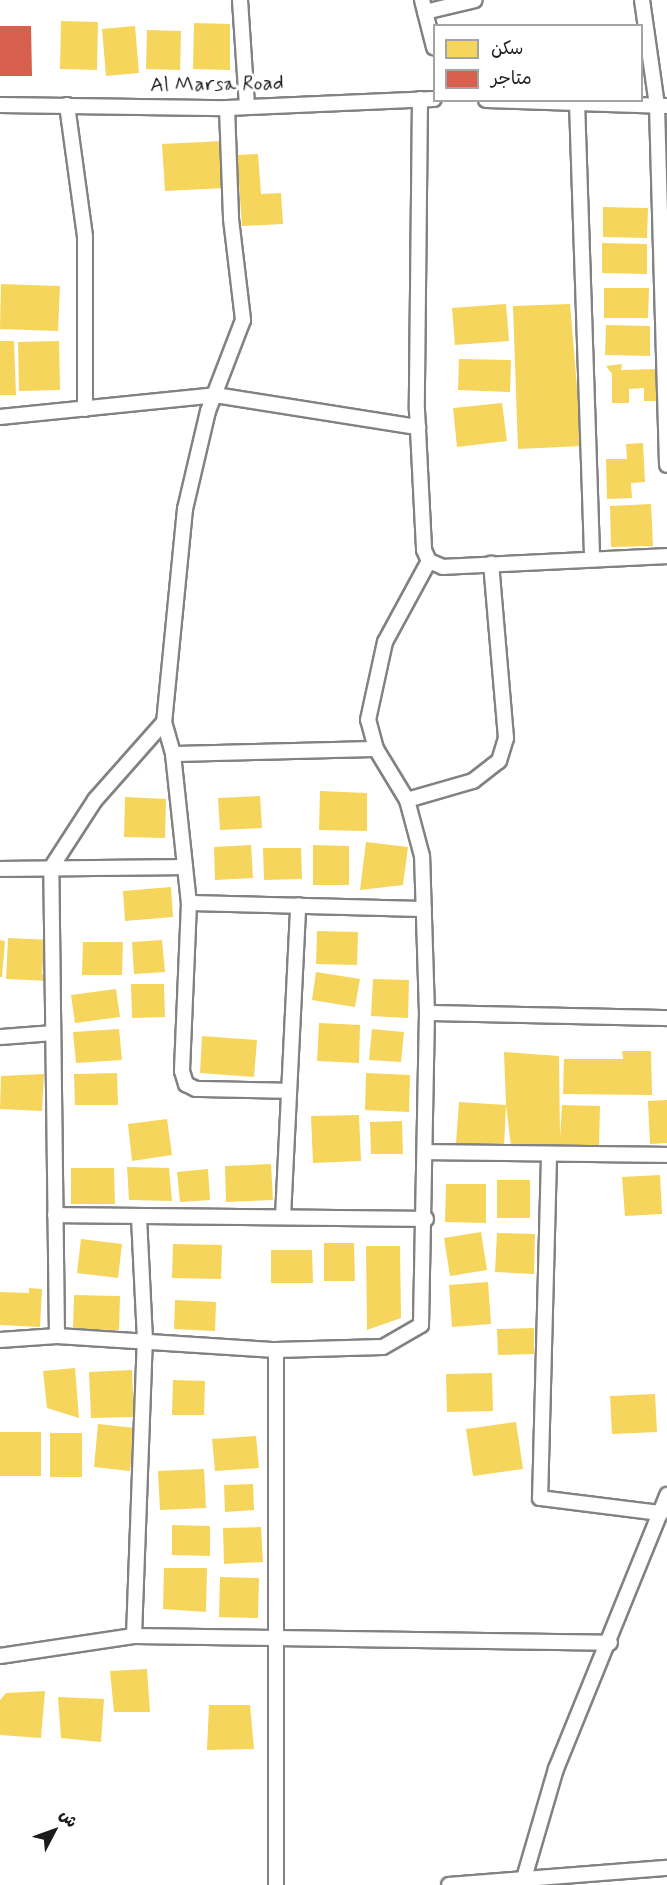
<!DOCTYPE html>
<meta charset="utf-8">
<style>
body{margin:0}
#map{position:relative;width:667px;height:1885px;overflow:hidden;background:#fff;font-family:Mynerve,"Playpen Sans Arabic",sans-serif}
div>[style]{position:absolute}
.homes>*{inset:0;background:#f6d55c}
.shops>*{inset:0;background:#d6604d}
.roads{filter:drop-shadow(2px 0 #828282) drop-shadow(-2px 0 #828282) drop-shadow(0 2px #828282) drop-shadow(0 -2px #828282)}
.minor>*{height:14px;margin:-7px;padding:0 7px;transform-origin:7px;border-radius:7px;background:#fff}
span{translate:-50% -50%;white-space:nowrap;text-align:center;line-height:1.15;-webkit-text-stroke:6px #fff;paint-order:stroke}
.street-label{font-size:21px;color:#1c1c1c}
.legend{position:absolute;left:433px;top:24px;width:210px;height:78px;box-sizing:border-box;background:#fff;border:2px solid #a4a4a4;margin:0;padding:8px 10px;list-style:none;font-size:18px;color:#1c1c1c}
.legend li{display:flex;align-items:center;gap:12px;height:30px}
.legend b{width:30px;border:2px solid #a4a4a4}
.north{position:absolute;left:24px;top:1801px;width:60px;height:60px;-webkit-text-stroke:4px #fff;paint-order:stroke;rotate:49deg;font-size:16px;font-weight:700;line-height:24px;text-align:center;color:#1c1c1c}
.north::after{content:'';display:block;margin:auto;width:21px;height:27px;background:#1c1c1c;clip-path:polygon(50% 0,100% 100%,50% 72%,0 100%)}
</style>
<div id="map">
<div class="homes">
<div style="clip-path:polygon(61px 21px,98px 22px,97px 70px,60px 69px)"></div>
<div style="clip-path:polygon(194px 23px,230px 24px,230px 70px,193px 69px)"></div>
<div style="clip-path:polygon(135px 26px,139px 73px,106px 76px,102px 29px)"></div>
<div style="clip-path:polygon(147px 30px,181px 31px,180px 70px,146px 69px)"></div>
<div style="clip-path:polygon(223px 141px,226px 188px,165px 191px,162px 144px)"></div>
<div style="clip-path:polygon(258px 154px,261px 194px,281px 193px,283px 224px,242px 226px,237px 155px)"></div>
<div style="clip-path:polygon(603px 207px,648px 208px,647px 238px,603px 237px)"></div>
<div style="clip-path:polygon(602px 243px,647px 244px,647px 274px,602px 273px)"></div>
<div style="clip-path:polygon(1px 284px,60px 286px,58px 331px,0 329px)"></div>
<div style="clip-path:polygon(604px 288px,649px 288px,648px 318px,604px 318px)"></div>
<div style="clip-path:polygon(506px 304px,509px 341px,455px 345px,452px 308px)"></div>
<div style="clip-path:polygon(570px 304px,582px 446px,518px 449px,513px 306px)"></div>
<div style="clip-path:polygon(606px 325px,650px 326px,650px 356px,605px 355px)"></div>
<div style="clip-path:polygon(0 341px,14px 341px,16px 395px,0 395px)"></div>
<div style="clip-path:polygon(59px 341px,60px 390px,19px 391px,18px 342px)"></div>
<div style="clip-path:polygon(459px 359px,511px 360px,510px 392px,458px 390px)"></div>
<div style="clip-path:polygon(622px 364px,621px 370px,657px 369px,658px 401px,644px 401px,644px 388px,629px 389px,629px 403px,612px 403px,612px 374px,606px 366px)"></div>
<div style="clip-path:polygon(502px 403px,507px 441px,457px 447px,453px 408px)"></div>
<div style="clip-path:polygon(643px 443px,645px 482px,631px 483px,632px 498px,607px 499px,606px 459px,627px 459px,626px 444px)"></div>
<div style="clip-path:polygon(651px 504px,653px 546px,611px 547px,610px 506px)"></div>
<div style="clip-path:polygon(320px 791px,367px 793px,367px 831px,319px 830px)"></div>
<div style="clip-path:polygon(260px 796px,262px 828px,220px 830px,218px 798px)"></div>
<div style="clip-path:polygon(125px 797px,166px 799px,165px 838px,124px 837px)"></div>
<div style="clip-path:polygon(366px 842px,408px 847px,403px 885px,360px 890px)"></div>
<div style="clip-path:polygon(251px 845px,253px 878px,215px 880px,214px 847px)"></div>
<div style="clip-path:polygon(313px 845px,349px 846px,349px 885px,313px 885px)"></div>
<div style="clip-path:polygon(263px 848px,301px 848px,302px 879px,264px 880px)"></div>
<div style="clip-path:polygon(171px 887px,173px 917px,125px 921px,123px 891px)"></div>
<div style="clip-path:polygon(317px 931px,358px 932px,357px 965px,316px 964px)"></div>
<div style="clip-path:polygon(8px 938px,52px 940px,51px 960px,43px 960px,42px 974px,49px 975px,48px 981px,6px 979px)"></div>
<div style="clip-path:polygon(0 940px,5px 941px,2px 977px,0 977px)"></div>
<div style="clip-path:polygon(162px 940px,165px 972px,134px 974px,132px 942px)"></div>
<div style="clip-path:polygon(83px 942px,123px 942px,122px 975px,82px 975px)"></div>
<div style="clip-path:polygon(316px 972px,360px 979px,355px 1007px,312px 1000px)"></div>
<div style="clip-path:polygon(373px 979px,409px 980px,408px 1018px,371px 1016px)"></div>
<div style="clip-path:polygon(131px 984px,164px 984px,165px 1017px,132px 1018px)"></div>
<div style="clip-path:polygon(116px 989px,120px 1017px,75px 1023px,71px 995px)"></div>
<div style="clip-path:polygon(319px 1023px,360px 1025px,359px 1063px,317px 1061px)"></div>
<div style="clip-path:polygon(119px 1029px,122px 1060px,76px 1063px,73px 1032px)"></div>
<div style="clip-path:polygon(372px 1029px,404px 1032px,401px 1062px,369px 1060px)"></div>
<div style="clip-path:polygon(202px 1036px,257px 1040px,254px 1077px,200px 1073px)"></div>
<div style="clip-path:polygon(622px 1051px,651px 1051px,652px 1095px,563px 1094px,564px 1059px,623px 1059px)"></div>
<div style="clip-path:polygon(504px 1052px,559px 1056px,560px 1138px,562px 1105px,600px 1106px,599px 1146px,511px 1146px,506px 1105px,504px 1147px,456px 1143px,459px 1102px,506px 1105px)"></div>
<div style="clip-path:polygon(117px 1073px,118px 1105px,75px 1105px,74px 1074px)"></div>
<div style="clip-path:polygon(366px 1073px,410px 1075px,409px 1112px,365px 1110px)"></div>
<div style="clip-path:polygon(44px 1074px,42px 1111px,0 1109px,1px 1076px)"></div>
<div style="clip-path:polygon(667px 1100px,667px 1143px,650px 1144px,648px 1101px)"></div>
<div style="clip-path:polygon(359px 1115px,361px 1161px,313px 1163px,311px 1116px)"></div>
<div style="clip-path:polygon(167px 1119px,172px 1155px,132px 1161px,128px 1124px)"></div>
<div style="clip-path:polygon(402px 1121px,403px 1154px,371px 1154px,370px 1122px)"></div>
<div style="clip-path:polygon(271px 1164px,273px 1200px,226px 1202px,225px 1166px)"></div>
<div style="clip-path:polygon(127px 1167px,169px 1168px,172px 1201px,129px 1200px)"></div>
<div style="clip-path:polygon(71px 1168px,114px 1168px,115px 1204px,71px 1204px)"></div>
<div style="clip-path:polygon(208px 1169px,210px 1200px,180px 1202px,177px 1172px)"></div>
<div style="clip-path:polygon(660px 1175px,662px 1214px,625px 1216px,622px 1177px)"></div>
<div style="clip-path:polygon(497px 1180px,530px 1180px,530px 1218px,497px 1218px)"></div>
<div style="clip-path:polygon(446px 1184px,486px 1184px,486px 1223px,445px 1222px)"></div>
<div style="clip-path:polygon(481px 1232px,487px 1270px,450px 1276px,444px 1238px)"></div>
<div style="clip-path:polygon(497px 1233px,535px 1234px,534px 1274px,495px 1272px)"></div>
<div style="clip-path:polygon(81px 1239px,122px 1244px,118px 1278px,77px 1273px)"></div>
<div style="clip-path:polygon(324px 1243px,354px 1243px,355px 1281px,324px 1281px)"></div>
<div style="clip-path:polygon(173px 1244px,222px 1245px,221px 1279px,172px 1278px)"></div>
<div style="clip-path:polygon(366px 1246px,400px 1246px,401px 1318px,367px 1330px)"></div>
<div style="clip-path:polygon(271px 1250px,312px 1250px,313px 1283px,271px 1283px)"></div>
<div style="clip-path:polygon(488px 1282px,491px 1324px,452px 1327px,449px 1285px)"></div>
<div style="clip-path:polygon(29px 1288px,42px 1289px,40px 1327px,0 1325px,0 1292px,29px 1293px)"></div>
<div style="clip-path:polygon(74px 1295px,120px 1296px,119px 1330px,73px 1329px)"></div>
<div style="clip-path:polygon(175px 1300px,216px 1302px,215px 1331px,174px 1329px)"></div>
<div style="clip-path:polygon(534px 1328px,534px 1354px,498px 1355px,497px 1329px)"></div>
<div style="clip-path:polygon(75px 1368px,79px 1418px,47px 1408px,43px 1371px)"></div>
<div style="clip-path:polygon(132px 1370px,134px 1417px,91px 1418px,89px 1372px)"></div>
<div style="clip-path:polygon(492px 1373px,493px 1411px,447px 1412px,446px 1374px)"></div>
<div style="clip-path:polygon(173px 1380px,205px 1381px,204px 1415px,172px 1415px)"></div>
<div style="clip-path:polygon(655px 1394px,657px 1432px,612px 1434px,610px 1396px)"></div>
<div style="clip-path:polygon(516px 1422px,523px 1469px,473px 1476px,466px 1429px)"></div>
<div style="clip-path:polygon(98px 1424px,135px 1428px,130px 1471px,94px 1467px)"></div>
<div style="clip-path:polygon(0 1432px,41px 1432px,41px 1476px,0 1476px)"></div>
<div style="clip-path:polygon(50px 1433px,82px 1433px,82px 1477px,50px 1477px)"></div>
<div style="clip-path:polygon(256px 1436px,259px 1468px,215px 1471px,212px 1439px)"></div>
<div style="clip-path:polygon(204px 1469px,206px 1508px,160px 1510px,158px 1471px)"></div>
<div style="clip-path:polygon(253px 1484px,254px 1510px,225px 1512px,224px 1485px)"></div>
<div style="clip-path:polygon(172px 1525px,210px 1526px,210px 1556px,172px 1555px)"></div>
<div style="clip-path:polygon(261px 1527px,263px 1562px,224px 1564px,223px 1528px)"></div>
<div style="clip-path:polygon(164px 1568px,207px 1568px,206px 1612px,163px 1609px)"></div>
<div style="clip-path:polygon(220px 1577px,259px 1578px,258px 1618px,219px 1617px)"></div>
<div style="clip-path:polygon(147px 1669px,150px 1712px,114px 1712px,110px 1671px)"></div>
<div style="clip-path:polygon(45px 1691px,41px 1738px,0 1735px,0 1700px,6px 1693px)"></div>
<div style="clip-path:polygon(58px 1697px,104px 1699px,101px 1742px,61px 1738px)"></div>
<div style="clip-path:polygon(209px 1705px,250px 1705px,254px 1749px,207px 1750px)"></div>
</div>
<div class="shops">
<div style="clip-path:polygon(0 26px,31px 26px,32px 76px,0 76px)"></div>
</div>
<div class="roads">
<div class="minor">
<div style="left:240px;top:0;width:105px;rotate:86.2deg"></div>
<div style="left:422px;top:0;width:49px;rotate:75.7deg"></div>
<div style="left:642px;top:0;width:107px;rotate:81.9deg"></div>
<div style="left:657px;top:106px;width:359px;rotate:88.4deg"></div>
<div style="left:425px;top:12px;width:51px;rotate:-13.5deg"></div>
<div style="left:420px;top:99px;width:311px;rotate:90.6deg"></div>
<div style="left:417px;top:410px;width:140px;rotate:87.1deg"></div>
<div style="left:424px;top:550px;width:12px;rotate:66deg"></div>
<div style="left:429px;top:561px;width:15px;rotate:23deg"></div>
<div style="left:443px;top:567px;width:224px;rotate:-2.8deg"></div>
<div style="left:486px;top:100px;width:181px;rotate:1.9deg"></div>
<div style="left:577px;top:102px;width:456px;rotate:88.1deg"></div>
<div style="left:0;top:105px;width:227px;rotate:0.8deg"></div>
<div style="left:227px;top:108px;width:207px;rotate:-2.5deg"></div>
<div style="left:67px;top:105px;width:132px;rotate:82.2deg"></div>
<div style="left:85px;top:236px;width:173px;rotate:90deg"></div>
<div style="left:227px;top:108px;width:111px;rotate:87.9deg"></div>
<div style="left:231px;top:219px;width:102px;rotate:83.2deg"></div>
<div style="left:243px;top:320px;width:97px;rotate:111deg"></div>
<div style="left:208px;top:411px;width:101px;rotate:103.2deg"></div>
<div style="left:185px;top:509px;width:214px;rotate:95.6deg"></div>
<div style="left:164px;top:722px;width:33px;rotate:74deg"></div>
<div style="left:173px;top:754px;width:150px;rotate:83.9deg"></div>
<div style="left:189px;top:903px;width:168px;rotate:92.4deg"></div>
<div style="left:182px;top:1071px;width:14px;rotate:73deg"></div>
<div style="left:186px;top:1084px;width:11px;rotate:27deg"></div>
<div style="left:196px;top:1089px;width:93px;rotate:1.2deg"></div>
<div style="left:0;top:417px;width:216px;rotate:-5.8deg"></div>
<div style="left:215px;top:395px;width:206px;rotate:9deg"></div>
<div style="left:173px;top:754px;width:203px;rotate:-1.4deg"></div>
<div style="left:407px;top:800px;width:69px;rotate:-16.1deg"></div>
<div style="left:473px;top:781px;width:33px;rotate:-38deg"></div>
<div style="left:499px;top:761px;width:24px;rotate:-73deg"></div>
<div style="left:506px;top:738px;width:175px;rotate:-94.9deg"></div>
<div style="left:0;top:869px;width:185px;rotate:-0.6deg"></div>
<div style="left:189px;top:903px;width:235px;rotate:1.5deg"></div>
<div style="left:427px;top:1013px;width:240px;rotate:1.2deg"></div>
<div style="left:0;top:1037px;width:53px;rotate:-4.3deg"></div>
<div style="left:427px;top:1152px;width:240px;rotate:0.7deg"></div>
<div style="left:549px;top:1157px;width:341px;rotate:91.5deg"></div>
<div style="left:540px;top:1498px;width:122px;rotate:7.1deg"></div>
<div style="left:55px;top:1215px;width:371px;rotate:0.6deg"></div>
<div style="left:283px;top:1217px;width:312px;rotate:-87.2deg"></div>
<div style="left:57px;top:1336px;width:468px;rotate:-90.7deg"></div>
<div style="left:51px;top:868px;width:81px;rotate:-57.1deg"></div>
<div style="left:95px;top:800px;width:104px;rotate:-48.5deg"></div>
<div style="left:0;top:1340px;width:57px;rotate:-4deg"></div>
<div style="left:57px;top:1336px;width:219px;rotate:3.7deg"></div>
<div style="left:276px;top:1350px;width:107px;rotate:-1.6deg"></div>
<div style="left:383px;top:1347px;width:44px;rotate:-30.1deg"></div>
<div style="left:421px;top:1325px;width:312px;rotate:-88.9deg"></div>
<div style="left:427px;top:1013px;width:157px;rotate:-91.8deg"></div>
<div style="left:422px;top:856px;width:58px;rotate:-105deg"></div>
<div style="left:407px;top:800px;width:60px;rotate:-121.3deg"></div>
<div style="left:376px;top:749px;width:30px;rotate:-105deg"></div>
<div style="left:368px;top:720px;width:80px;rotate:-77.7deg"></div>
<div style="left:385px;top:642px;width:92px;rotate:-61.5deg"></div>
<div style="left:134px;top:1636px;width:296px;rotate:-87.9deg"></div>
<div style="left:145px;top:1340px;width:124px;rotate:-92.8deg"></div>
<div style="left:0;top:1656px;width:135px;rotate:-8.5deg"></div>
<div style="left:134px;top:1636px;width:476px;rotate:0.8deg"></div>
<div style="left:276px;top:1885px;width:535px;rotate:-90deg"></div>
<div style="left:449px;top:1885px;width:219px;rotate:-4.5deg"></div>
<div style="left:522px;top:1885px;width:121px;rotate:-73.7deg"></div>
<div style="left:556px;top:1769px;width:296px;rotate:-67.9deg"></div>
</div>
</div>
<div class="street-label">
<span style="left:217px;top:84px;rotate:-1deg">Al Marsa Road</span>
</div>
<ul class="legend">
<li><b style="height:16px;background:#f6d55c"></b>سكن</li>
<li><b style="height:16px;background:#d6604d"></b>متاجر</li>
</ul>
<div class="north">ش</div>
</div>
